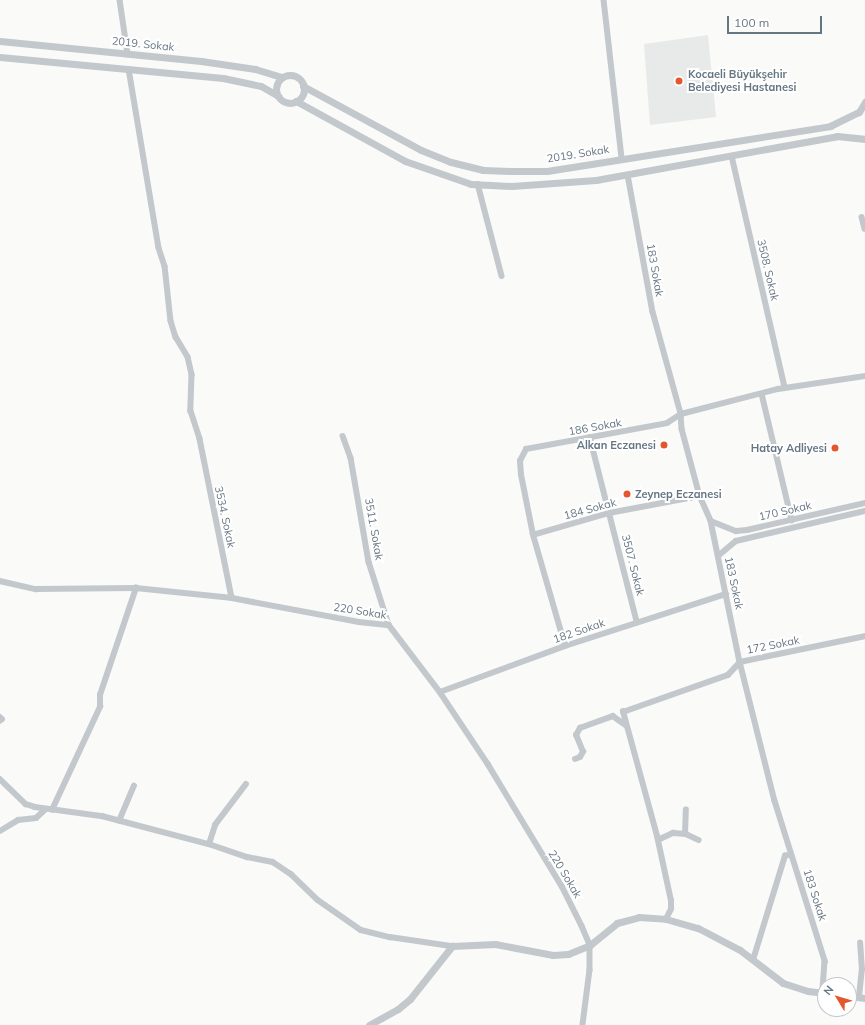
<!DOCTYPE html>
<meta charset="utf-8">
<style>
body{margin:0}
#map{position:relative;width:865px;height:1025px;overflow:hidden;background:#fafaf8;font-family:Mulish,sans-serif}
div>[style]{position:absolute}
.built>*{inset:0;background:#e8e9e9}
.minor>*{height:5.5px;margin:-2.75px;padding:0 2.75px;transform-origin:2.75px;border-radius:2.75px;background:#c3c8cc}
.tertiary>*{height:7px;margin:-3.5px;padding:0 3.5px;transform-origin:3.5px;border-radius:3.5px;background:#c3c8cc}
.tertiary>.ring{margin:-3.5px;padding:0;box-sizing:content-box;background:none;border:7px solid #c3c8cc;border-radius:50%}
.dots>*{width:11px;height:11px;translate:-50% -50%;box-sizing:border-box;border:2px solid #fff;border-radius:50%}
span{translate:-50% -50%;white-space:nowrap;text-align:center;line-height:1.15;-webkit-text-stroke:4px #fff;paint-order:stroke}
.street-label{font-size:11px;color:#657683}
.poi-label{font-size:11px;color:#657683;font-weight:700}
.left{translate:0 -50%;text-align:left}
.right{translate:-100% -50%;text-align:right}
.north{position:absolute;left:817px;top:977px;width:40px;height:40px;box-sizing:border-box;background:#fff;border:1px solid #c1c8cd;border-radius:50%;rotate:308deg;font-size:11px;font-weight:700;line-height:16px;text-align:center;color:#657683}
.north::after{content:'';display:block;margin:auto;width:14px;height:18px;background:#e4572e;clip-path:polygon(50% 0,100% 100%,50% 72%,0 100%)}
.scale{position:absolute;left:727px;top:16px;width:95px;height:18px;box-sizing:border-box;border:2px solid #657683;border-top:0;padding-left:5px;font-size:12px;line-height:14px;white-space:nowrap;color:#657683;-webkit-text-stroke:3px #fff;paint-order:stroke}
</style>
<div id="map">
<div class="built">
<div style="clip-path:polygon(708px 35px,716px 117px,650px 125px,644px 44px)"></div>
</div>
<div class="minor">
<div style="left:120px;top:0;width:55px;rotate:81.6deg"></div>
<div style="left:604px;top:0;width:159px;rotate:83.5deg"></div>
<div style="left:129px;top:69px;width:181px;rotate:80.5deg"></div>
<div style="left:159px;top:248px;width:19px;rotate:72deg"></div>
<div style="left:165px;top:266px;width:55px;rotate:83.8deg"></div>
<div style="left:171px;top:321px;width:17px;rotate:73deg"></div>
<div style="left:176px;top:337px;width:23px;rotate:59deg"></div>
<div style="left:188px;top:357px;width:18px;rotate:77deg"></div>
<div style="left:192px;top:375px;width:36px;rotate:92deg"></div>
<div style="left:191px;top:411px;width:29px;rotate:72deg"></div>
<div style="left:200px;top:439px;width:162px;rotate:78.6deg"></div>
<div style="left:732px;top:156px;width:238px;rotate:77.1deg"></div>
<div style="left:628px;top:175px;width:139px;rotate:79.7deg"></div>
<div style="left:653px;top:312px;width:106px;rotate:74.6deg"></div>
<div style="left:681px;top:414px;width:15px;rotate:86deg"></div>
<div style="left:682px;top:429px;width:69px;rotate:75deg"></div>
<div style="left:700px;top:496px;width:27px;rotate:66deg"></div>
<div style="left:711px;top:521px;width:144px;rotate:78.4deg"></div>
<div style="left:740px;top:662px;width:143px;rotate:75.9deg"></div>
<div style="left:775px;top:801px;width:168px;rotate:72.6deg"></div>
<div style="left:825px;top:961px;width:32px;rotate:94deg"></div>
<div style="left:478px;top:184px;width:95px;rotate:75.4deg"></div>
<div style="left:862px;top:217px;width:12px;rotate:76deg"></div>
<div style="left:762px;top:394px;width:130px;rotate:76.6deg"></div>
<div style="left:343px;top:436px;width:23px;rotate:70deg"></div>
<div style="left:351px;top:458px;width:106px;rotate:80.2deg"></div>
<div style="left:369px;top:562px;width:66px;rotate:72.4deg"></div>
<div style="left:389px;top:625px;width:84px;rotate:52.7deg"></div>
<div style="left:440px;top:692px;width:87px;rotate:56.3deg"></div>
<div style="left:488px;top:764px;width:143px;rotate:58.8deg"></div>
<div style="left:562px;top:886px;width:45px;rotate:63.4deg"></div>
<div style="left:582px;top:926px;width:21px;rotate:67deg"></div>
<div style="left:590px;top:945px;width:25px;rotate:90deg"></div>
<div style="left:590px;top:970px;width:55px;rotate:97.3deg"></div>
<div style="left:590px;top:437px;width:191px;rotate:75.7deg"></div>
<div style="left:711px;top:521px;width:27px;rotate:22deg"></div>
<div style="left:736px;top:531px;width:11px;rotate:-5deg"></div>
<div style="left:747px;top:530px;width:121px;rotate:-12.9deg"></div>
<div style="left:533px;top:535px;width:79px;rotate:-16.1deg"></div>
<div style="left:609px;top:513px;width:93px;rotate:-10.6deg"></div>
<div style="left:718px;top:556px;width:23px;rotate:-40deg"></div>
<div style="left:736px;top:541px;width:132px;rotate:-13.1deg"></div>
<div style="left:0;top:581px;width:37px;rotate:13deg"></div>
<div style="left:36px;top:589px;width:100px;rotate:-0.6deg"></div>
<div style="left:136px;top:588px;width:97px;rotate:5.9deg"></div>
<div style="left:232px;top:598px;width:129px;rotate:10.7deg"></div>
<div style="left:359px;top:622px;width:30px;rotate:6deg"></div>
<div style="left:565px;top:646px;width:116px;rotate:-106.1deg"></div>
<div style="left:533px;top:535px;width:61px;rotate:-101.3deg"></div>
<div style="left:521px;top:475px;width:14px;rotate:-94deg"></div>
<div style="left:520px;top:461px;width:13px;rotate:-63deg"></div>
<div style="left:526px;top:449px;width:143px;rotate:-10.4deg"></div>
<div style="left:667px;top:423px;width:17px;rotate:-33deg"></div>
<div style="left:681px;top:414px;width:100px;rotate:-14.5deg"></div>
<div style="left:778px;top:389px;width:88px;rotate:-8.5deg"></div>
<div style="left:440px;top:692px;width:133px;rotate:-20.2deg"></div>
<div style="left:565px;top:646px;width:169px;rotate:-17.9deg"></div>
<div style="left:0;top:717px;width:3px;rotate:45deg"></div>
<div style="left:2px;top:719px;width:3px;rotate:135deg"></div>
<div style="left:575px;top:759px;width:5px;rotate:-22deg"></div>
<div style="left:580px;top:757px;width:6px;rotate:-59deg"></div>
<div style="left:583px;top:752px;width:18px;rotate:-112deg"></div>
<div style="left:576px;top:735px;width:8px;rotate:-60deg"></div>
<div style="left:580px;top:728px;width:35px;rotate:-20deg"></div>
<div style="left:613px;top:716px;width:16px;rotate:35deg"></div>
<div style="left:0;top:779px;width:36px;rotate:44deg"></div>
<div style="left:26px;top:804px;width:9px;rotate:18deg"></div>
<div style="left:35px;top:807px;width:68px;rotate:7.7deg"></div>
<div style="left:102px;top:816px;width:111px;rotate:14.7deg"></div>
<div style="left:209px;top:844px;width:40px;rotate:18.9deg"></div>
<div style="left:247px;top:857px;width:26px;rotate:11deg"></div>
<div style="left:273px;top:862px;width:22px;rotate:34deg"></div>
<div style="left:291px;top:874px;width:37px;rotate:44deg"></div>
<div style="left:318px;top:900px;width:52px;rotate:34.9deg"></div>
<div style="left:361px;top:930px;width:30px;rotate:14deg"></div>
<div style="left:390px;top:937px;width:63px;rotate:8.3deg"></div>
<div style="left:52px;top:810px;width:114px;rotate:-65deg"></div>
<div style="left:100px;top:707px;width:12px;rotate:-90deg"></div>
<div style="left:100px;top:695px;width:113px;rotate:-71.4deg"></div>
<div style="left:119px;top:821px;width:38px;rotate:-67deg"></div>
<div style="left:0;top:831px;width:21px;rotate:-31deg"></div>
<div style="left:18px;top:820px;width:18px;rotate:-6deg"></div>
<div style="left:36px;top:818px;width:12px;rotate:-42deg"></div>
<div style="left:685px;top:834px;width:24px;rotate:-88deg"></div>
<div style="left:658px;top:840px;width:17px;rotate:-25deg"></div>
<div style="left:673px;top:833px;width:13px;rotate:4deg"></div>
<div style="left:686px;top:834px;width:14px;rotate:25deg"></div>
<div style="left:209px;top:844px;width:20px;rotate:-72deg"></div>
<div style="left:215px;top:825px;width:51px;rotate:-52.9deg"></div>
<div style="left:666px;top:919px;width:11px;rotate:-63deg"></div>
<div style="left:671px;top:909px;width:8px;rotate:-90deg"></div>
<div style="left:671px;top:901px;width:66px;rotate:-102.2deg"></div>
<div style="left:657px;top:836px;width:129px;rotate:-105.3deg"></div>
<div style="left:623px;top:712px;width:111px;rotate:-19.4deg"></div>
<div style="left:728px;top:675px;width:18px;rotate:-47deg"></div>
<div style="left:740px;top:662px;width:128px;rotate:-11.7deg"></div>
<div style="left:753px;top:960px;width:109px;rotate:-72.9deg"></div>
<div style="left:785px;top:856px;width:6px;rotate:-18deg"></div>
<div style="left:859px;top:997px;width:27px;rotate:-84deg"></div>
<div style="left:862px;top:970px;width:27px;rotate:-94deg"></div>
</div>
<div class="tertiary">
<div style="left:0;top:41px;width:202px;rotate:5.7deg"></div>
<div style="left:201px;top:61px;width:55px;rotate:8.4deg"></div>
<div style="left:255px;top:69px;width:28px;rotate:17deg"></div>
<div style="left:0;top:57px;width:224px;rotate:5.4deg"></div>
<div style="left:223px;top:78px;width:39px;rotate:12deg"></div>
<div style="left:261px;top:86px;width:20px;rotate:30deg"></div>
<div class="ring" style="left:276px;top:75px;width:21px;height:21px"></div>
<div style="left:303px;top:86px;width:134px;rotate:28.5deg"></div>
<div style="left:421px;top:150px;width:32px;rotate:22deg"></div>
<div style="left:451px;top:162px;width:33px;rotate:14deg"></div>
<div style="left:483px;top:170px;width:28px;rotate:2deg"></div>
<div style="left:511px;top:171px;width:36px"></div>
<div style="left:547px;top:171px;width:287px;rotate:-9deg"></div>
<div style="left:830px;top:126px;width:32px;rotate:-26deg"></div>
<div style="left:859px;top:112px;width:12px;rotate:-59deg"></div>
<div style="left:296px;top:101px;width:124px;rotate:28.8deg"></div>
<div style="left:405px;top:161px;width:70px;rotate:19.2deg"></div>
<div style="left:471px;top:184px;width:41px;rotate:2.8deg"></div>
<div style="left:512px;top:186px;width:84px;rotate:-4.1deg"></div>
<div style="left:596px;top:180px;width:245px;rotate:-10.3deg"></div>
<div style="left:837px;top:136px;width:28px;rotate:6deg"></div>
<div style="left:849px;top:996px;width:16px;rotate:7deg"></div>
<div style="left:369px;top:1025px;width:33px;rotate:-29deg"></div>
<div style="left:398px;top:1009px;width:16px;rotate:-40deg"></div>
<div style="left:410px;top:999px;width:68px;rotate:-51.6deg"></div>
<div style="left:452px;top:946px;width:43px;rotate:-2.7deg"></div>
<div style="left:495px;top:944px;width:59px;rotate:10.7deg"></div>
<div style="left:553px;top:955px;width:15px;rotate:-4deg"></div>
<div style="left:568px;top:954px;width:24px;rotate:-22deg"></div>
<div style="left:590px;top:945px;width:35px;rotate:-39deg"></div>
<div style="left:617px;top:923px;width:23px;rotate:-15deg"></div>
<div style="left:639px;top:917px;width:27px;rotate:4deg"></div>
<div style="left:666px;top:919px;width:33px;rotate:16deg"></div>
<div style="left:698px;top:928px;width:47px;rotate:27.6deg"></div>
<div style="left:740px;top:950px;width:54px;rotate:37.5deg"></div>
<div style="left:783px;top:983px;width:26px;rotate:18deg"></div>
<div style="left:808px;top:991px;width:17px;rotate:7deg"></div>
</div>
<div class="dots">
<div style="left:679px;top:81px;background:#e4572e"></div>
<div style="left:664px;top:445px;background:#e4572e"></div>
<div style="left:835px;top:448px;background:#e4572e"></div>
<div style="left:627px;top:494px;background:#e4572e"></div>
</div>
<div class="street-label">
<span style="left:143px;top:44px;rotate:6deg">2019. Sokak</span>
<span style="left:578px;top:154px;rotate:-9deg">2019. Sokak</span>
<span style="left:655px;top:270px;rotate:80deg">183 Sokak</span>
<span style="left:768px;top:270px;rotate:77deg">3508. Sokak</span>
<span style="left:595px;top:427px;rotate:-10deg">186 Sokak</span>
<span style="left:590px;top:509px;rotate:-15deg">184 Sokak</span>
<span style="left:785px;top:511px;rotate:-13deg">170 Sokak</span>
<span style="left:225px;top:517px;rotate:78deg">3534. Sokak</span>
<span style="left:374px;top:529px;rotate:80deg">3511. Sokak</span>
<span style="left:633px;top:565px;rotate:76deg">3507. Sokak</span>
<span style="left:734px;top:583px;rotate:78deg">183 Sokak</span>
<span style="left:360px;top:611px;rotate:9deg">220 Sokak</span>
<span style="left:579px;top:631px;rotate:-19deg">182 Sokak</span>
<span style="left:773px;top:645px;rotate:-11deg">172 Sokak</span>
<span style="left:565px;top:874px;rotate:59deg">220 Sokak</span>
<span style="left:815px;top:895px;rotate:72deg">183 Sokak</span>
</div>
<div class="poi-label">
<span class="left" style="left:688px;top:81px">Kocaeli Büyükşehir<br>Belediyesi Hastanesi</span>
<span class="right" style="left:656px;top:445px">Alkan Eczanesi</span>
<span class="right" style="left:827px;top:448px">Hatay Adliyesi</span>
<span class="left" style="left:635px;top:494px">Zeynep Eczanesi</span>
</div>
<div class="north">N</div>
<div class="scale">100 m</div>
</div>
